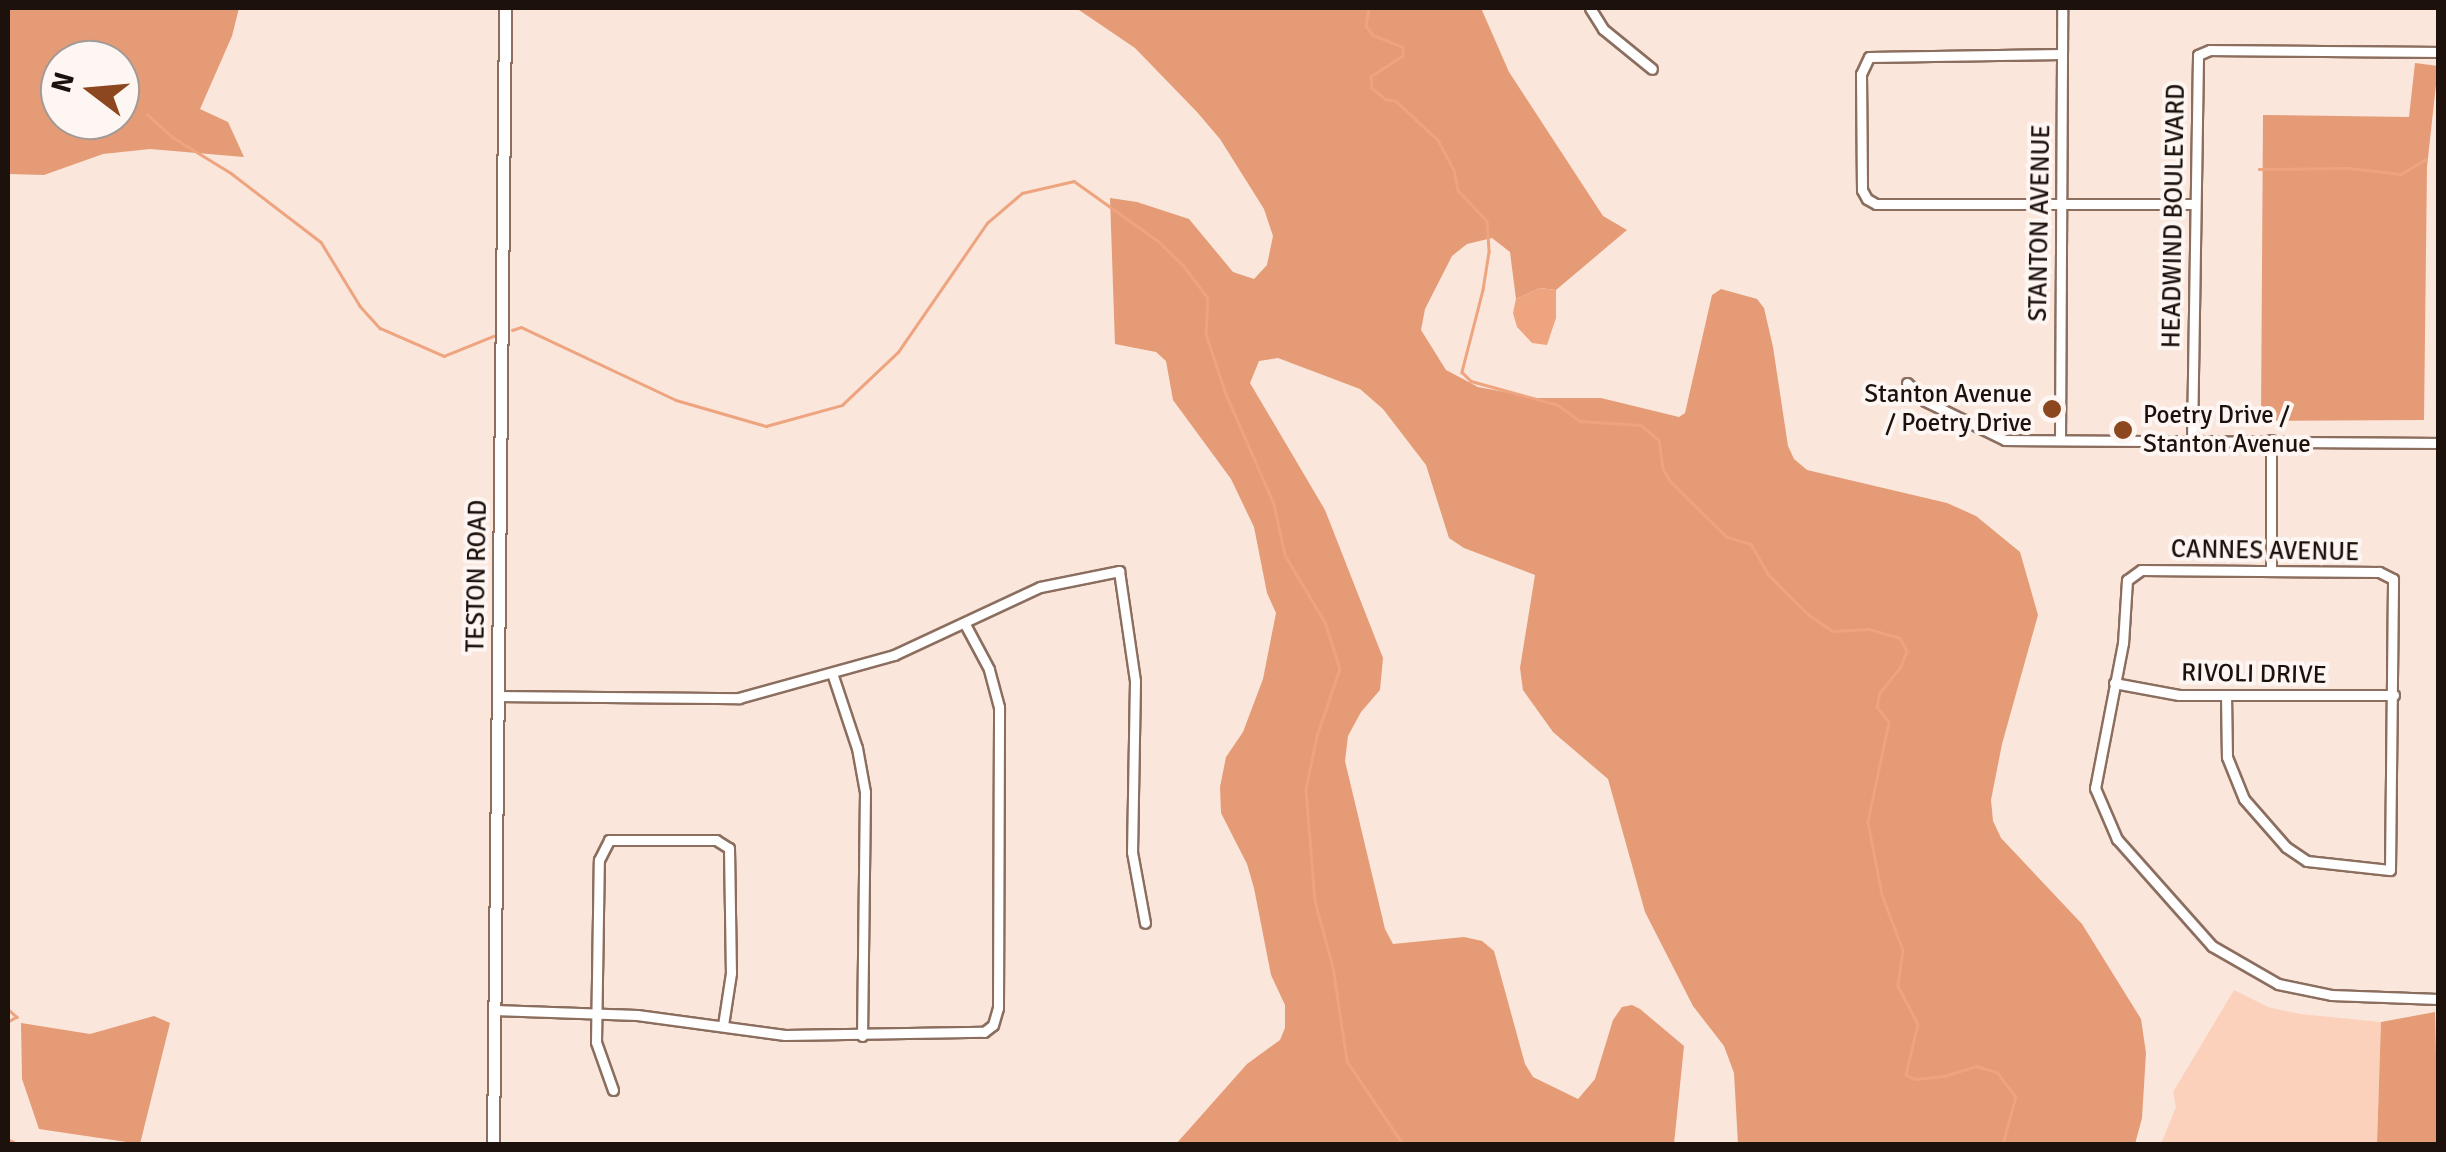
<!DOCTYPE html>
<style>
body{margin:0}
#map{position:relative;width:2446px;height:1152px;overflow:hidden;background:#fae6db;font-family:Signika,sans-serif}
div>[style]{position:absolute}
.green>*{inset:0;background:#fcd1bc}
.forest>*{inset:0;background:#e49b76}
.water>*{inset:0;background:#eea47f}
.stream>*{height:2.5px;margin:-1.25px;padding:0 1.25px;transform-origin:1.25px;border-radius:1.25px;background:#eea47f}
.roads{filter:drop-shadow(2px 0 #8c6e5f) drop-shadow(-2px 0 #8c6e5f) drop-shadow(0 2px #8c6e5f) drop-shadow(0 -2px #8c6e5f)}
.minor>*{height:9px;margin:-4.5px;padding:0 4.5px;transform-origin:4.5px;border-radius:4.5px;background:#fff}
.tertiary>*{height:11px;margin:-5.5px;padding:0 5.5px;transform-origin:5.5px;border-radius:5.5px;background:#fff}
.dots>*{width:28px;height:28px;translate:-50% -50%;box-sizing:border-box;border:5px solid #fdf6f3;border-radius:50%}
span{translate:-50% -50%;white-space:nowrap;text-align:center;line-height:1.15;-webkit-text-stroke:8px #fdf6f3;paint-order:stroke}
.street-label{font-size:25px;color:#1c110b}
.poi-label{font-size:25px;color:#1c110b}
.right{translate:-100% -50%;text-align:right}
.left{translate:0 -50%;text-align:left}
.frame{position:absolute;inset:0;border:10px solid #1c110b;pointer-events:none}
.north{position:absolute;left:40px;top:40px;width:100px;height:100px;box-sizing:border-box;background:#fdf6f3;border:2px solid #a39a96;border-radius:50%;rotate:286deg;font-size:28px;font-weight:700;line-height:40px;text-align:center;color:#1c110b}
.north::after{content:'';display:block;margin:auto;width:35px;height:45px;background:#8c471f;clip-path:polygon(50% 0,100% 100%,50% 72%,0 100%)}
</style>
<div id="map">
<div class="green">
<div style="clip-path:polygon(2234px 990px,2268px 1007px,2300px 1014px,2381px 1022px,2377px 1144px,2161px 1144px,2176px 1107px,2173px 1092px)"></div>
</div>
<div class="forest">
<div style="clip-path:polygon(evenodd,8px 8px,239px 8px,232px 36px,200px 109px,228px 122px,244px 157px,150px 149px,103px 154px,44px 175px,8px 174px,8px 8px,60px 60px,120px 60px,120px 120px,60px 120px,60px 60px)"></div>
<div style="clip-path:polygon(1076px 8px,1481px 8px,1509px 72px,1603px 216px,1627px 230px,1556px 290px,1540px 288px,1516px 299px,1510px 252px,1492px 238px,1467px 244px,1452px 256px,1425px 309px,1421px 330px,1446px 370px,1478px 387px,1536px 398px,1601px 398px,1679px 417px,1685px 413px,1712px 295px,1721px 289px,1757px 299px,1764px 308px,1773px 347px,1788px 446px,1794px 459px,1807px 470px,1947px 503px,1976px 516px,2020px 552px,2038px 615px,2002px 744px,1991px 800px,1993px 821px,2001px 838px,2082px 924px,2141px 1019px,2146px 1053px,2142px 1118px,2135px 1144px,1738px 1144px,1734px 1073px,1724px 1046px,1693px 1006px,1645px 912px,1608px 779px,1553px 732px,1523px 690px,1520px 668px,1535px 575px,1464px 548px,1449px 538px,1426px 465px,1383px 409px,1360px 389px,1278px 358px,1259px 361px,1250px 383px,1325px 510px,1383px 658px,1380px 690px,1361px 712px,1348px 736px,1345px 761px,1385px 929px,1393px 944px,1464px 937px,1482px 941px,1494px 951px,1525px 1064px,1533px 1077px,1578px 1099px,1595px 1079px,1613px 1020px,1622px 1007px,1632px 1005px,1640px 1009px,1684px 1046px,1674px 1144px,1176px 1144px,1247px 1064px,1280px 1040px,1285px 1028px,1285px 1005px,1271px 975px,1254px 888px,1247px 864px,1221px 813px,1220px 787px,1226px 757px,1243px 732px,1263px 679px,1276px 613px,1267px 593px,1254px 527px,1231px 479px,1173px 400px,1166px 361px,1156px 352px,1115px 344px,1110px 198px,1137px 202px,1189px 219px,1233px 272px,1254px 279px,1267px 265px,1273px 236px,1264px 209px,1220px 139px,1197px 112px,1135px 48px)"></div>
<div style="clip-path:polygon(2415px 63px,2438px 66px,2427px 167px,2424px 420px,2261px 421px,2263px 115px,2409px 117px)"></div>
<div style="clip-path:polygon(2435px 1012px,2438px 1144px,2377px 1144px,2381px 1022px)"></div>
<div style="clip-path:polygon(154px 1016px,170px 1023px,140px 1144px,39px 1129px,22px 1079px,21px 1023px,90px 1034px)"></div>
</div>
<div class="water">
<div style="clip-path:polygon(1540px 288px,1556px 290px,1556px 318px,1547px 345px,1532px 343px,1517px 327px,1513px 313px,1516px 299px)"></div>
</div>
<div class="stream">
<div style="left:1369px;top:8px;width:18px;rotate:99deg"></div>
<div style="left:1366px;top:26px;width:11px;rotate:52deg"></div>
<div style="left:1373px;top:35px;width:32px;rotate:22deg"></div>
<div style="left:1403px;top:47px;width:9px;rotate:90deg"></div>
<div style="left:1403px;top:56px;width:38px;rotate:147deg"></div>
<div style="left:1371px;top:77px;width:11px;rotate:85deg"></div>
<div style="left:1372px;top:88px;width:17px;rotate:40deg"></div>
<div style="left:1385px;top:99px;width:11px;rotate:10deg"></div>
<div style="left:1396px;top:101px;width:57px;rotate:42.9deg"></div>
<div style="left:1438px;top:140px;width:34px;rotate:62deg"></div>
<div style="left:1454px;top:170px;width:20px;rotate:79deg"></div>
<div style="left:1458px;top:190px;width:42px;rotate:46.9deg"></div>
<div style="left:1487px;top:221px;width:31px;rotate:86deg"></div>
<div style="left:1489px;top:252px;width:38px;rotate:99deg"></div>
<div style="left:1483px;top:290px;width:85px;rotate:104.4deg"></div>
<div style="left:1462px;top:372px;width:13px;rotate:45deg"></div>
<div style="left:1471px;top:381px;width:90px;rotate:15.4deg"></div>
<div style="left:1558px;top:405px;width:27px;rotate:36deg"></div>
<div style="left:1580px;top:421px;width:61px;rotate:3.8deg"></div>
<div style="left:1641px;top:425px;width:23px;rotate:40deg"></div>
<div style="left:1659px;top:440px;width:29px;rotate:82deg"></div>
<div style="left:1663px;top:469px;width:15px;rotate:58deg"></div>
<div style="left:1671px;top:482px;width:78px;rotate:44.5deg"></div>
<div style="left:1727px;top:537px;width:25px;rotate:16deg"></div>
<div style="left:1751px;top:544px;width:34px;rotate:60deg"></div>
<div style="left:1768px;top:574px;width:58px;rotate:45deg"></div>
<div style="left:1809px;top:615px;width:29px;rotate:34deg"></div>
<div style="left:1833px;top:631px;width:36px;rotate:-3deg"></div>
<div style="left:1869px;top:629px;width:32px;rotate:16deg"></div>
<div style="left:1900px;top:638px;width:15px;rotate:62deg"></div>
<div style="left:1907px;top:651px;width:17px;rotate:111deg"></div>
<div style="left:1901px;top:667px;width:33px;rotate:129deg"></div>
<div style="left:1880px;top:693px;width:14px;rotate:102deg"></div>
<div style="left:1877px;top:707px;width:19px;rotate:51deg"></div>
<div style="left:1889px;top:722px;width:102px;rotate:101.9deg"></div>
<div style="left:1868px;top:822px;width:74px;rotate:79.1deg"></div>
<div style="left:1882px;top:895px;width:59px;rotate:69.1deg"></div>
<div style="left:1903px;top:950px;width:36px;rotate:98deg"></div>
<div style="left:1898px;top:986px;width:43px;rotate:62.2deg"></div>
<div style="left:1918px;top:1024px;width:52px;rotate:103.2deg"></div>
<div style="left:1906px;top:1075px;width:11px;rotate:22deg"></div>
<div style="left:1916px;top:1079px;width:28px;rotate:-6deg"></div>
<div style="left:1944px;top:1076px;width:34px;rotate:-17deg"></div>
<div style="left:1976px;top:1066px;width:22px;rotate:16deg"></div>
<div style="left:1997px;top:1072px;width:31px;rotate:53deg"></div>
<div style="left:2016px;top:1097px;width:49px;rotate:105.5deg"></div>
<div style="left:147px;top:114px;width:36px;rotate:42deg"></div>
<div style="left:174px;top:138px;width:67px;rotate:31.6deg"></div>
<div style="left:231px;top:173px;width:113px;rotate:37.5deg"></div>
<div style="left:321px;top:242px;width:75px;rotate:58.6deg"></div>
<div style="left:360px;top:306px;width:30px;rotate:48deg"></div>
<div style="left:380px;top:328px;width:70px;rotate:23.6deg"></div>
<div style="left:444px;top:356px;width:53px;rotate:-22.2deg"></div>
<div style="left:2259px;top:169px;width:90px;rotate:-0.6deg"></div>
<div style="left:2349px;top:168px;width:52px;rotate:6.6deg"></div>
<div style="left:2401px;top:174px;width:29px;rotate:-31deg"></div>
<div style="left:512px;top:330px;width:9px;rotate:-18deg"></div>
<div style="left:521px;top:327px;width:171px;rotate:25.2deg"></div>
<div style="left:676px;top:400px;width:94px;rotate:16.1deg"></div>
<div style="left:766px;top:426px;width:79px;rotate:-15.4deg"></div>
<div style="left:842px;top:405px;width:77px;rotate:-43.4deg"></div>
<div style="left:898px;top:352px;width:157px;rotate:-55.4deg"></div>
<div style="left:987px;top:223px;width:46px;rotate:-40.6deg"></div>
<div style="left:1022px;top:193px;width:53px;rotate:-13deg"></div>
<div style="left:1074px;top:181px;width:103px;rotate:35.5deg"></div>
<div style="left:1158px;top:241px;width:35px;rotate:44deg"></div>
<div style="left:1183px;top:265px;width:41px;rotate:52.9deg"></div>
<div style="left:1208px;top:298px;width:36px;rotate:93deg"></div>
<div style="left:1206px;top:334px;width:63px;rotate:71.6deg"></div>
<div style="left:1226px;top:394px;width:120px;rotate:66.4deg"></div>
<div style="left:1274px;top:504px;width:52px;rotate:77.8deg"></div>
<div style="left:1285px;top:555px;width:78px;rotate:59.2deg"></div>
<div style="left:1325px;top:622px;width:49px;rotate:72.3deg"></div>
<div style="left:1340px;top:669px;width:71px;rotate:108.9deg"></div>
<div style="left:1317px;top:736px;width:54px;rotate:101.7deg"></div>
<div style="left:1306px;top:789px;width:112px;rotate:85.4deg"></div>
<div style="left:1315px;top:901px;width:68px;rotate:74.7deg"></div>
<div style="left:1333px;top:967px;width:95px;rotate:81.5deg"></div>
<div style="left:1347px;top:1061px;width:100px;rotate:56deg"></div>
<div style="left:8px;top:1009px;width:12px;rotate:42deg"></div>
<div style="left:17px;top:1017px;width:10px;rotate:151deg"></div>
<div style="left:8px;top:1139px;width:10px;rotate:29deg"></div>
</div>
<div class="roads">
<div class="minor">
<div style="left:1590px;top:8px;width:25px;rotate:58deg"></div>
<div style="left:1603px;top:29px;width:63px;rotate:39.2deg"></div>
<div style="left:2062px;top:54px;width:193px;rotate:179.1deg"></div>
<div style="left:1869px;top:57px;width:19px;rotate:115deg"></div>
<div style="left:1861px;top:74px;width:116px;rotate:89.5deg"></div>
<div style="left:1862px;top:190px;width:10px;rotate:61deg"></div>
<div style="left:1867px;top:199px;width:10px;rotate:29deg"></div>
<div style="left:1876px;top:204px;width:318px"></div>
<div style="left:1907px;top:383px;width:25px;rotate:45deg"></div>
<div style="left:1925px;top:401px;width:89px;rotate:26deg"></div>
<div style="left:2005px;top:440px;width:433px;rotate:0.4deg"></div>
<div style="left:2192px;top:439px;width:384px;rotate:-89.1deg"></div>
<div style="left:2198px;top:55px;width:13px;rotate:-23deg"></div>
<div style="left:2210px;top:50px;width:228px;rotate:0.5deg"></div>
<div style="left:2060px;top:440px;width:432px;rotate:-89.7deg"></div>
<div style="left:2271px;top:570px;width:130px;rotate:-90deg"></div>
<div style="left:832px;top:673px;width:79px;rotate:71.6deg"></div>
<div style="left:857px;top:748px;width:45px;rotate:79.7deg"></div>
<div style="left:865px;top:792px;width:244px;rotate:90.7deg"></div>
<div style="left:2114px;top:683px;width:66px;rotate:10.5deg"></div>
<div style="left:2179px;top:695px;width:215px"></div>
<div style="left:2226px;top:695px;width:62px;rotate:89.1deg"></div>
<div style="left:2227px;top:757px;width:45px;rotate:68deg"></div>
<div style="left:2244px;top:799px;width:64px;rotate:48.8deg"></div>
<div style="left:2286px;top:847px;width:25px;rotate:34deg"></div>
<div style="left:2307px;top:861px;width:83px;rotate:6.2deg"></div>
<div style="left:2390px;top:870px;width:291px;rotate:-89.4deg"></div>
<div style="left:2393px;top:579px;width:16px;rotate:-153deg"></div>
<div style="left:2379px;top:572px;width:238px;rotate:-179.5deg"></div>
<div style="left:2141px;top:570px;width:17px;rotate:144deg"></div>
<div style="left:2127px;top:580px;width:63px;rotate:93.6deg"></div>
<div style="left:2123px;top:643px;width:148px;rotate:100.9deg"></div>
<div style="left:2095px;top:788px;width:56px;rotate:66.7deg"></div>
<div style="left:2117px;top:839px;width:143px;rotate:48.4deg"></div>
<div style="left:2212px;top:946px;width:76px;rotate:29.9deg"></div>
<div style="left:2278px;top:984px;width:54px;rotate:11.7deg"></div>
<div style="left:2331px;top:995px;width:107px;rotate:2.1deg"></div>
<div style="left:498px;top:696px;width:241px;rotate:0.5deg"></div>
<div style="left:739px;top:698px;width:161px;rotate:-15.5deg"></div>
<div style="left:894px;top:655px;width:161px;rotate:-25deg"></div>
<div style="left:1040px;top:587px;width:81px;rotate:-11.4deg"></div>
<div style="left:1119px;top:571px;width:111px;rotate:81.7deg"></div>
<div style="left:1135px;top:681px;width:171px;rotate:91deg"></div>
<div style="left:1132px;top:852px;width:72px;rotate:79.6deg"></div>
<div style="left:494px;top:1010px;width:143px;rotate:2deg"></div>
<div style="left:637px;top:1015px;width:149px;rotate:7.7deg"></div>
<div style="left:785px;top:1035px;width:199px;rotate:-0.9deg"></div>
<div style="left:984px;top:1032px;width:11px;rotate:-38deg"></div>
<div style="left:993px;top:1025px;width:18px;rotate:-74deg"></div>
<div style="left:998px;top:1008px;width:301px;rotate:-89.8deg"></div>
<div style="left:999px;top:707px;width:39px;rotate:-105deg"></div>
<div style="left:989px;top:669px;width:51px;rotate:-118.1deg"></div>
<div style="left:613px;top:1090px;width:51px;rotate:-109.5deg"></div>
<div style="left:596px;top:1042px;width:182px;rotate:-89.1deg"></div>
<div style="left:599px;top:860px;width:22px;rotate:-63deg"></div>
<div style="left:609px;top:840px;width:107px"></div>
<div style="left:716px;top:840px;width:15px;rotate:32deg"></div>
<div style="left:729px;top:848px;width:125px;rotate:89.1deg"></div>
<div style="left:731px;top:973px;width:53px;rotate:98.7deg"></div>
</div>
<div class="tertiary">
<div style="left:493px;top:1144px;width:1136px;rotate:-89.39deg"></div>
</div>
</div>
<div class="dots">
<div style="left:2052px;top:409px;background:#8c471f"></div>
<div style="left:2123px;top:430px;background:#8c471f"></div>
</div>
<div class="street-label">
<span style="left:2174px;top:216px;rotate:-89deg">HEADWIND BOULEVARD</span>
<span style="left:2040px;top:223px;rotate:-89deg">STANTON AVENUE</span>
<span style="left:2265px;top:551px;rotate:1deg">CANNES AVENUE</span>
<span style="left:477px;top:576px;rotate:-89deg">TESTON ROAD</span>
<span style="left:2254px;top:674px;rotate:1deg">RIVOLI DRIVE</span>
</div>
<div class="poi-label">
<span class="right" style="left:2032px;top:409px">Stanton Avenue<br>/ Poetry Drive</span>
<span class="left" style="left:2143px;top:430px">Poetry Drive /<br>Stanton Avenue</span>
</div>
<div class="frame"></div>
<div class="north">N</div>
</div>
